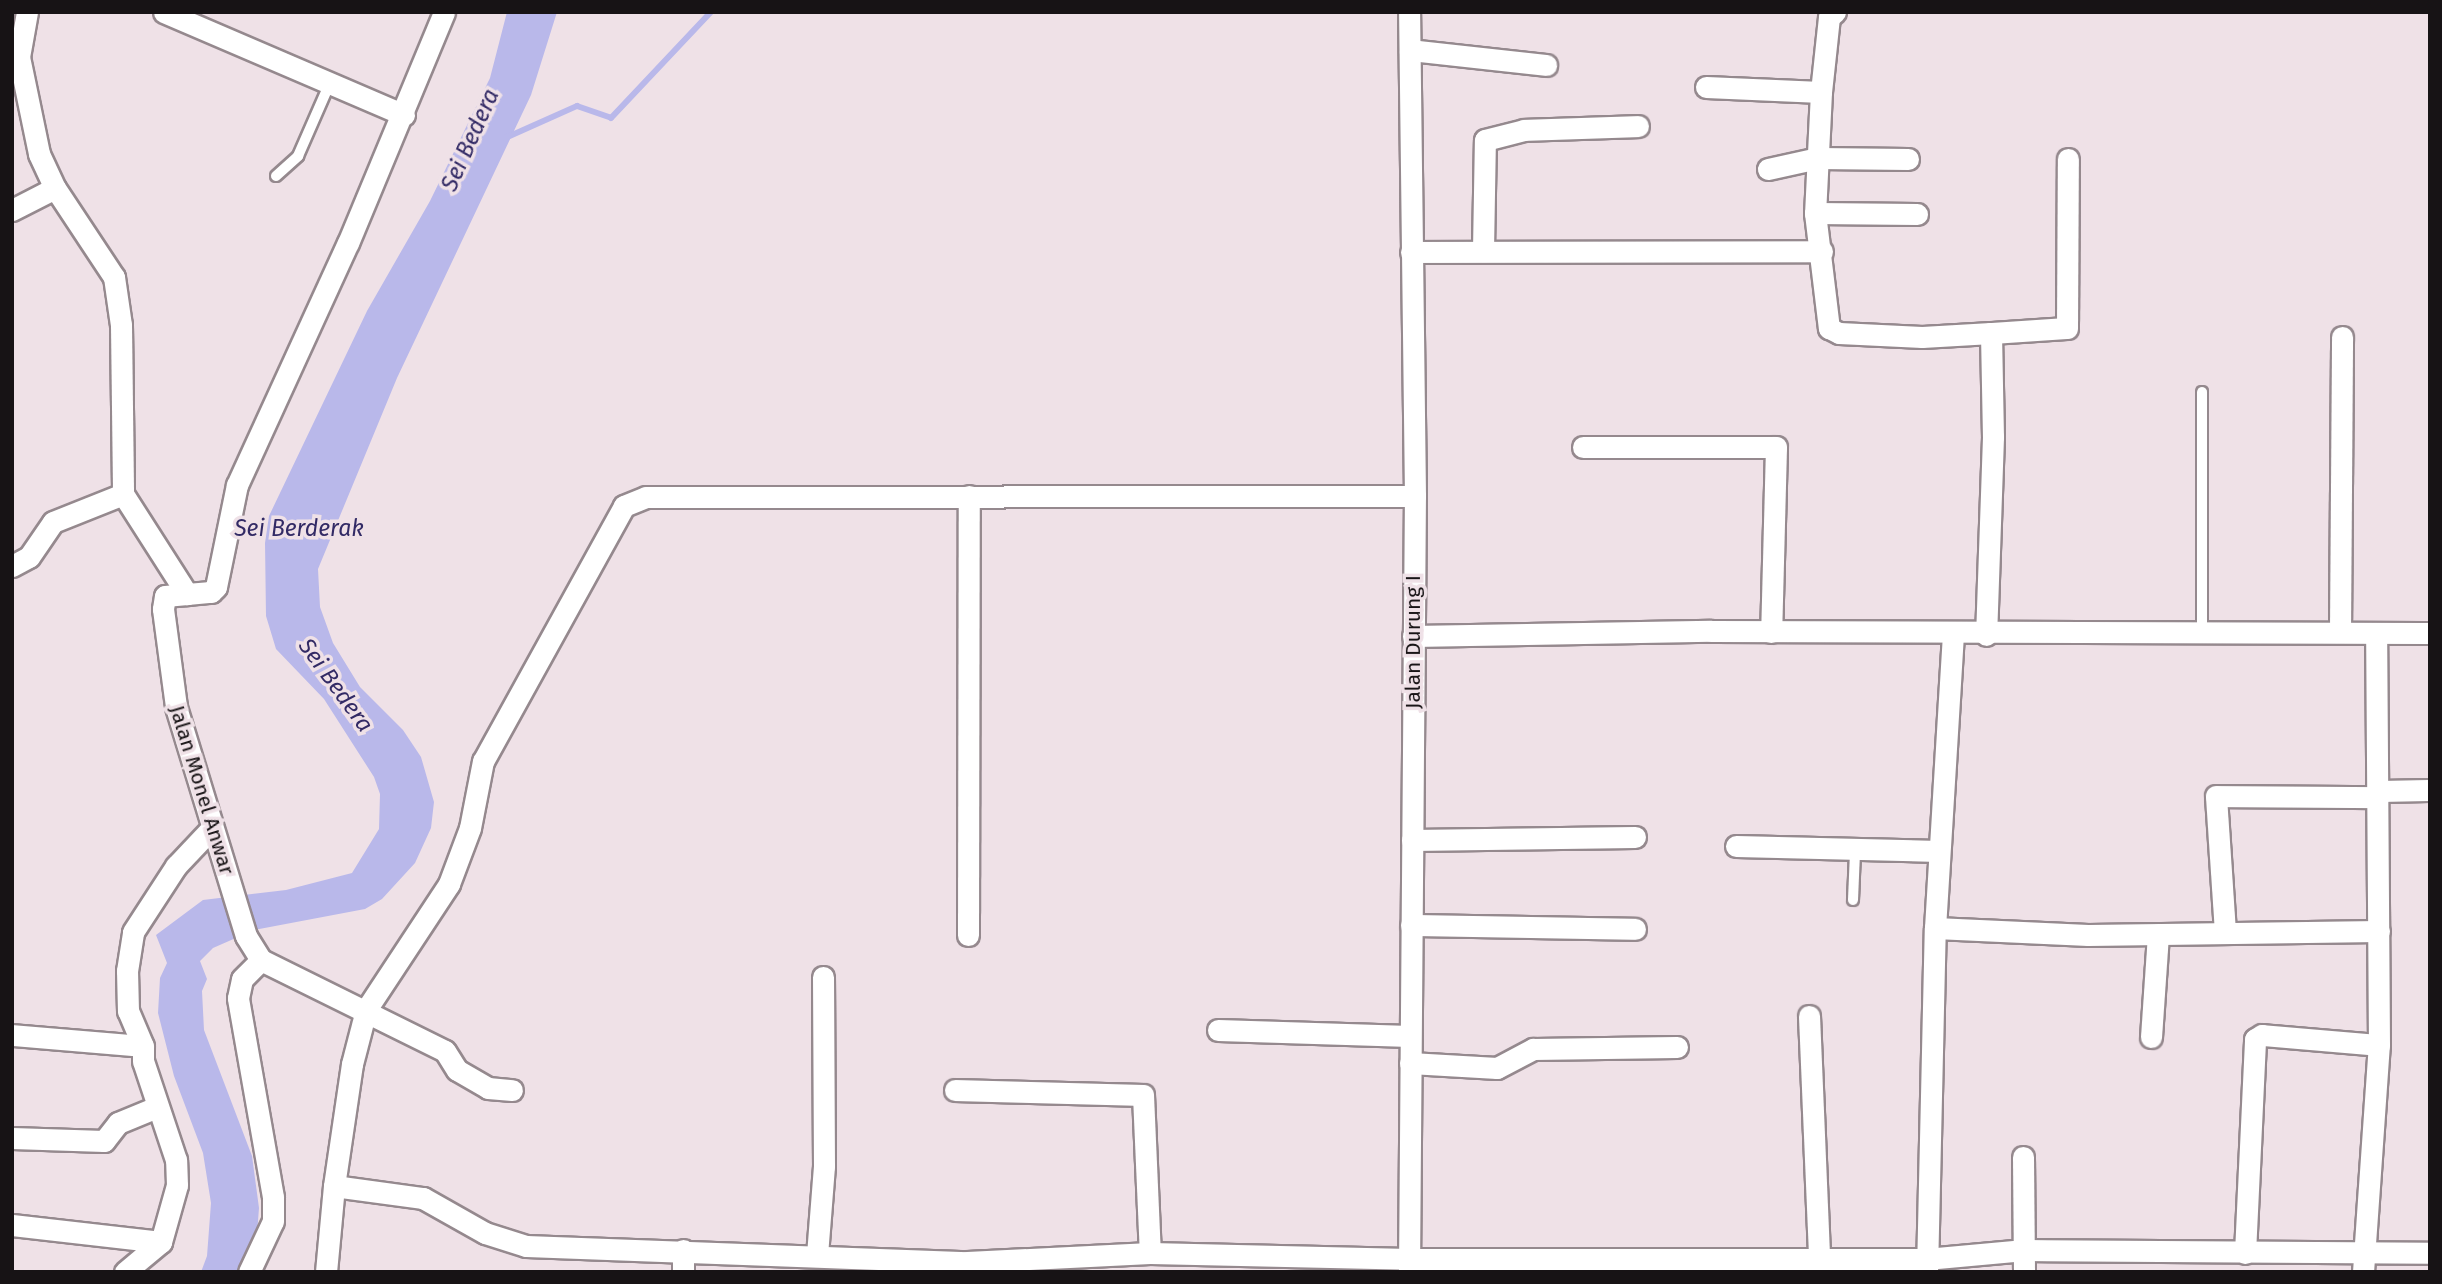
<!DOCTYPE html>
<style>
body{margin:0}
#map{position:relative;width:2442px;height:1284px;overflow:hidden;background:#efe1e7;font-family:"Fira Sans",sans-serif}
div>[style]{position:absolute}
.water>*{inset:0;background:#b9b8ea}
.stream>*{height:6px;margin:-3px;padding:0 3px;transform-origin:3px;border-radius:3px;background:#b9b8ea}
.roads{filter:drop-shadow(2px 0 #95898e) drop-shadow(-2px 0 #95898e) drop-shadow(0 2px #95898e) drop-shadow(0 -2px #95898e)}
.lane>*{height:10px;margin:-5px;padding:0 5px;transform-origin:5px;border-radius:5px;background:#fff}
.street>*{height:21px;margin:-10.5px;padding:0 10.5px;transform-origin:10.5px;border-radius:10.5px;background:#fff}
span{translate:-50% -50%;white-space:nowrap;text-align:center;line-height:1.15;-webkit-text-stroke:7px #efe1e7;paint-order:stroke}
.street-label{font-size:21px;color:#171315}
.water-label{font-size:23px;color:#322a65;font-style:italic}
.frame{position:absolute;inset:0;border:14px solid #171315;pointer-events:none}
</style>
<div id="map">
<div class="water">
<div style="clip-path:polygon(507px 12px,557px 12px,531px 95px,397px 378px,318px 569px,320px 607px,333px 643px,360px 687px,403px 730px,421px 757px,434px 802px,431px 828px,415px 863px,382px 899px,365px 909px,254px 930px,213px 948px,200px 961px,207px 979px,202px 991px,204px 1030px,252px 1156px,259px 1208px,257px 1234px,242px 1272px,201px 1272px,207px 1256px,211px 1203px,203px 1153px,174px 1076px,158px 1013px,160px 978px,167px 963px,156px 935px,203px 900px,286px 890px,352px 873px,379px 829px,380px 794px,374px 777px,324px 699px,276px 649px,266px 616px,265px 543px,269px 516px,367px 311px,430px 201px,490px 78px)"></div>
</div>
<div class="stream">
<div style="left:505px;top:138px;width:79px;rotate:-24deg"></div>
<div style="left:577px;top:106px;width:36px;rotate:19deg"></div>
<div style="left:611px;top:118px;width:146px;rotate:-46.7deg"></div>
</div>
<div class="roads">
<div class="lane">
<div style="left:276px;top:176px;width:30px;rotate:-42deg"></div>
<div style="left:298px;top:156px;width:77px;rotate:-66.4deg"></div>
<div style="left:2202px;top:392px;width:241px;rotate:90deg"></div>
<div style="left:1853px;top:900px;width:48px;rotate:-87.6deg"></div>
</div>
<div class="street">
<div style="left:27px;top:12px;width:46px;rotate:100.1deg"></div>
<div style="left:19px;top:57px;width:99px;rotate:78.3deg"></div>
<div style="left:39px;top:154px;width:38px;rotate:65deg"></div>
<div style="left:55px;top:188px;width:107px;rotate:56.5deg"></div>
<div style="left:114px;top:277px;width:49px;rotate:81.7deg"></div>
<div style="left:121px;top:325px;width:169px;rotate:89.3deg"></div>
<div style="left:123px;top:494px;width:119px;rotate:57.4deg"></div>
<div style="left:187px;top:594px;width:22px;rotate:175deg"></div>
<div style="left:165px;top:596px;width:13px;rotate:99deg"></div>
<div style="left:163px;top:609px;width:99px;rotate:82.4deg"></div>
<div style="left:176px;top:707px;width:239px;rotate:73deg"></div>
<div style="left:246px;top:936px;width:28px;rotate:58deg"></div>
<div style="left:261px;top:960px;width:205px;rotate:26.3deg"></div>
<div style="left:445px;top:1051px;width:22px;rotate:58deg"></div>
<div style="left:457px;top:1070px;width:36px;rotate:30deg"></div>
<div style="left:488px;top:1088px;width:24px;rotate:5deg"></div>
<div style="left:164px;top:12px;width:261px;rotate:23.2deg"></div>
<div style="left:1835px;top:12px;width:8px;rotate:140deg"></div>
<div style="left:1829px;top:17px;width:75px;rotate:96.1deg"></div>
<div style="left:1821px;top:92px;width:121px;rotate:92.8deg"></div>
<div style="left:1815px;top:213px;width:116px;rotate:83.1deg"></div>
<div style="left:1829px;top:328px;width:11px;rotate:27deg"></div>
<div style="left:1839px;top:333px;width:83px;rotate:2.8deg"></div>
<div style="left:1922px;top:337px;width:69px;rotate:-3.3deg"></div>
<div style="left:1991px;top:333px;width:104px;rotate:88.9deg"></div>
<div style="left:1993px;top:437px;width:198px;rotate:92deg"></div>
<div style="left:1410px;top:50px;width:137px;rotate:6.3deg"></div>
<div style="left:1706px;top:87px;width:115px;rotate:2.5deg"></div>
<div style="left:1768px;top:169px;width:51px;rotate:-12.4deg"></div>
<div style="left:1818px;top:158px;width:90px;rotate:0.6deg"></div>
<div style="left:12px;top:210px;width:48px;rotate:-27.1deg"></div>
<div style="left:1815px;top:213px;width:102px;rotate:0.6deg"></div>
<div style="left:1483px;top:250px;width:110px;rotate:-89deg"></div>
<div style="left:1485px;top:140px;width:40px;rotate:-14.4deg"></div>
<div style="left:1524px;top:130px;width:114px;rotate:-2deg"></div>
<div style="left:1411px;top:252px;width:411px;rotate:-0.1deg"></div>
<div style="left:1991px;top:333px;width:76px;rotate:-3.8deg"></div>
<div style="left:2067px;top:328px;width:169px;rotate:-89.7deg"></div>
<div style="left:1583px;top:447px;width:193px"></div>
<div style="left:1776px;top:447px;width:185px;rotate:91.5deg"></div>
<div style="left:1415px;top:496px;width:769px;rotate:179.93deg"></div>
<div style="left:646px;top:497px;width:24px;rotate:158deg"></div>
<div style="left:624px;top:506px;width:291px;rotate:118.9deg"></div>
<div style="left:483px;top:761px;width:68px;rotate:101deg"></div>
<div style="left:470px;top:828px;width:60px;rotate:110.6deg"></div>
<div style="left:449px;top:884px;width:151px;rotate:123.4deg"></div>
<div style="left:366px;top:1010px;width:56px;rotate:104.5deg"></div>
<div style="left:352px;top:1064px;width:123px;rotate:98.4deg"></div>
<div style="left:334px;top:1186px;width:90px;rotate:7.7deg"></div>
<div style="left:423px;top:1198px;width:71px;rotate:29.4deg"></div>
<div style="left:485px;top:1233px;width:43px;rotate:17.6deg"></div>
<div style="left:526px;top:1246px;width:441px;rotate:2.1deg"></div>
<div style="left:967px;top:1262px;width:183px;rotate:-2.8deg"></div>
<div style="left:1150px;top:1253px;width:259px;rotate:1.3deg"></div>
<div style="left:1409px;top:1259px;width:517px"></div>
<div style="left:1926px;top:1259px;width:99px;rotate:-5.2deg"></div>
<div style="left:2025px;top:1250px;width:405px;rotate:0.4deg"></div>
<div style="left:12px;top:566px;width:19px;rotate:-28deg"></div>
<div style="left:29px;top:557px;width:42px;rotate:-55.6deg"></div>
<div style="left:53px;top:522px;width:75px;rotate:-21.8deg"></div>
<div style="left:187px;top:594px;width:24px;rotate:-5deg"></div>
<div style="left:211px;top:592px;width:7px;rotate:-45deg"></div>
<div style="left:216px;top:587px;width:104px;rotate:-78.4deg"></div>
<div style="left:237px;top:485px;width:266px;rotate:-65.4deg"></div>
<div style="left:348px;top:243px;width:250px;rotate:-67.4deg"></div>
<div style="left:2340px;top:632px;width:295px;rotate:-89.6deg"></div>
<div style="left:1413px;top:636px;width:298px;rotate:-1deg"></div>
<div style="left:1711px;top:631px;width:719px;rotate:0.16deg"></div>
<div style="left:2378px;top:791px;width:52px;rotate:-1.1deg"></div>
<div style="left:1412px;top:840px;width:223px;rotate:-0.8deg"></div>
<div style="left:1736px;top:846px;width:203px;rotate:1.4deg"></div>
<div style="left:1411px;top:925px;width:224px;rotate:1deg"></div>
<div style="left:1935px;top:928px;width:153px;rotate:2.6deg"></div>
<div style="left:2088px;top:935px;width:291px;rotate:-0.8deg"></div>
<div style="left:2225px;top:932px;width:136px;rotate:-93.8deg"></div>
<div style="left:2216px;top:796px;width:162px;rotate:0.4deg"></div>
<div style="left:968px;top:935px;width:439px;rotate:-89.9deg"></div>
<div style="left:1809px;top:1016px;width:240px;rotate:87.6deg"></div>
<div style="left:1218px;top:1030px;width:192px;rotate:1.8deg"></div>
<div style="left:12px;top:1035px;width:131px;rotate:4.8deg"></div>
<div style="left:2151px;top:1037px;width:103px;rotate:-86.1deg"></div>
<div style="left:1410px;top:1063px;width:87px;rotate:3.3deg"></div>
<div style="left:1497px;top:1068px;width:41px;rotate:-27.8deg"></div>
<div style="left:1533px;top:1049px;width:144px;rotate:-0.8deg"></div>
<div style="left:955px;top:1090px;width:188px;rotate:1.5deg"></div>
<div style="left:1143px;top:1095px;width:158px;rotate:87.5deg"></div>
<div style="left:12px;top:1138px;width:92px;rotate:1.9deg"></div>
<div style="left:104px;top:1141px;width:23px;rotate:-52deg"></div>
<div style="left:118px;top:1123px;width:42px;rotate:-22.3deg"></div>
<div style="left:2023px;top:1157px;width:115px;rotate:89.5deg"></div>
<div style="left:12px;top:1225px;width:150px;rotate:6.5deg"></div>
<div style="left:2245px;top:1253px;width:214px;rotate:-87.3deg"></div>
<div style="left:2255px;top:1039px;width:8px;rotate:-30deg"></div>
<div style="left:2262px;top:1035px;width:117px;rotate:4.9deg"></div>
<div style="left:817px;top:1255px;width:89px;rotate:-85.5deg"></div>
<div style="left:824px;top:1166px;width:189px;rotate:-90.3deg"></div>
<div style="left:125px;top:1272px;width:47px;rotate:-39.8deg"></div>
<div style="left:161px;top:1242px;width:59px;rotate:-74.3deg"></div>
<div style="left:177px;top:1185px;width:25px;rotate:-92deg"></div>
<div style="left:176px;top:1160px;width:104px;rotate:-108.4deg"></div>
<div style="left:143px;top:1061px;width:15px;rotate:-90deg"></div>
<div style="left:143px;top:1046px;width:38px;rotate:-113deg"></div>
<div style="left:128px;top:1011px;width:40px;rotate:-91.4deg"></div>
<div style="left:127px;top:971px;width:39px;rotate:-81deg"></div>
<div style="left:133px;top:932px;width:79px;rotate:-56.9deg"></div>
<div style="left:176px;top:866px;width:50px;rotate:-46.6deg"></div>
<div style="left:249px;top:1272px;width:56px;rotate:-64.8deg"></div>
<div style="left:273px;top:1221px;width:24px;rotate:-90deg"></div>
<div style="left:273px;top:1197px;width:202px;rotate:-100deg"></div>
<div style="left:238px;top:998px;width:19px;rotate:-78deg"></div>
<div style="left:242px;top:979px;width:27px;rotate:-45deg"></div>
<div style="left:326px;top:1272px;width:86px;rotate:-84.7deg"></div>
<div style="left:683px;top:1272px;width:22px;rotate:-90deg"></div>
<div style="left:1409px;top:1272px;width:776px;rotate:-89.56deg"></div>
<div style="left:1415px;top:496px;width:484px;rotate:-90.7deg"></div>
<div style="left:1927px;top:1272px;width:344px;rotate:-88.7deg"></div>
<div style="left:1935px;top:928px;width:294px;rotate:-86.5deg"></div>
<div style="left:2363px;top:1272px;width:228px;rotate:-86deg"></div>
<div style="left:2379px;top:1045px;width:412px;rotate:-90.4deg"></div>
</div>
</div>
<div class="street-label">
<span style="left:1413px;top:642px;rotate:-90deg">Jalan Durung I</span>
<span style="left:202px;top:790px;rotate:73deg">Jalan Monel Anwar</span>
</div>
<div class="water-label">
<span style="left:470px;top:140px;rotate:-66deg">Sei Bedera</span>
<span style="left:299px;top:528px">Sei Berderak</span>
<span style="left:336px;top:685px;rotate:54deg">Sei Bedera</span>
</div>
<div class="frame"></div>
</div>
